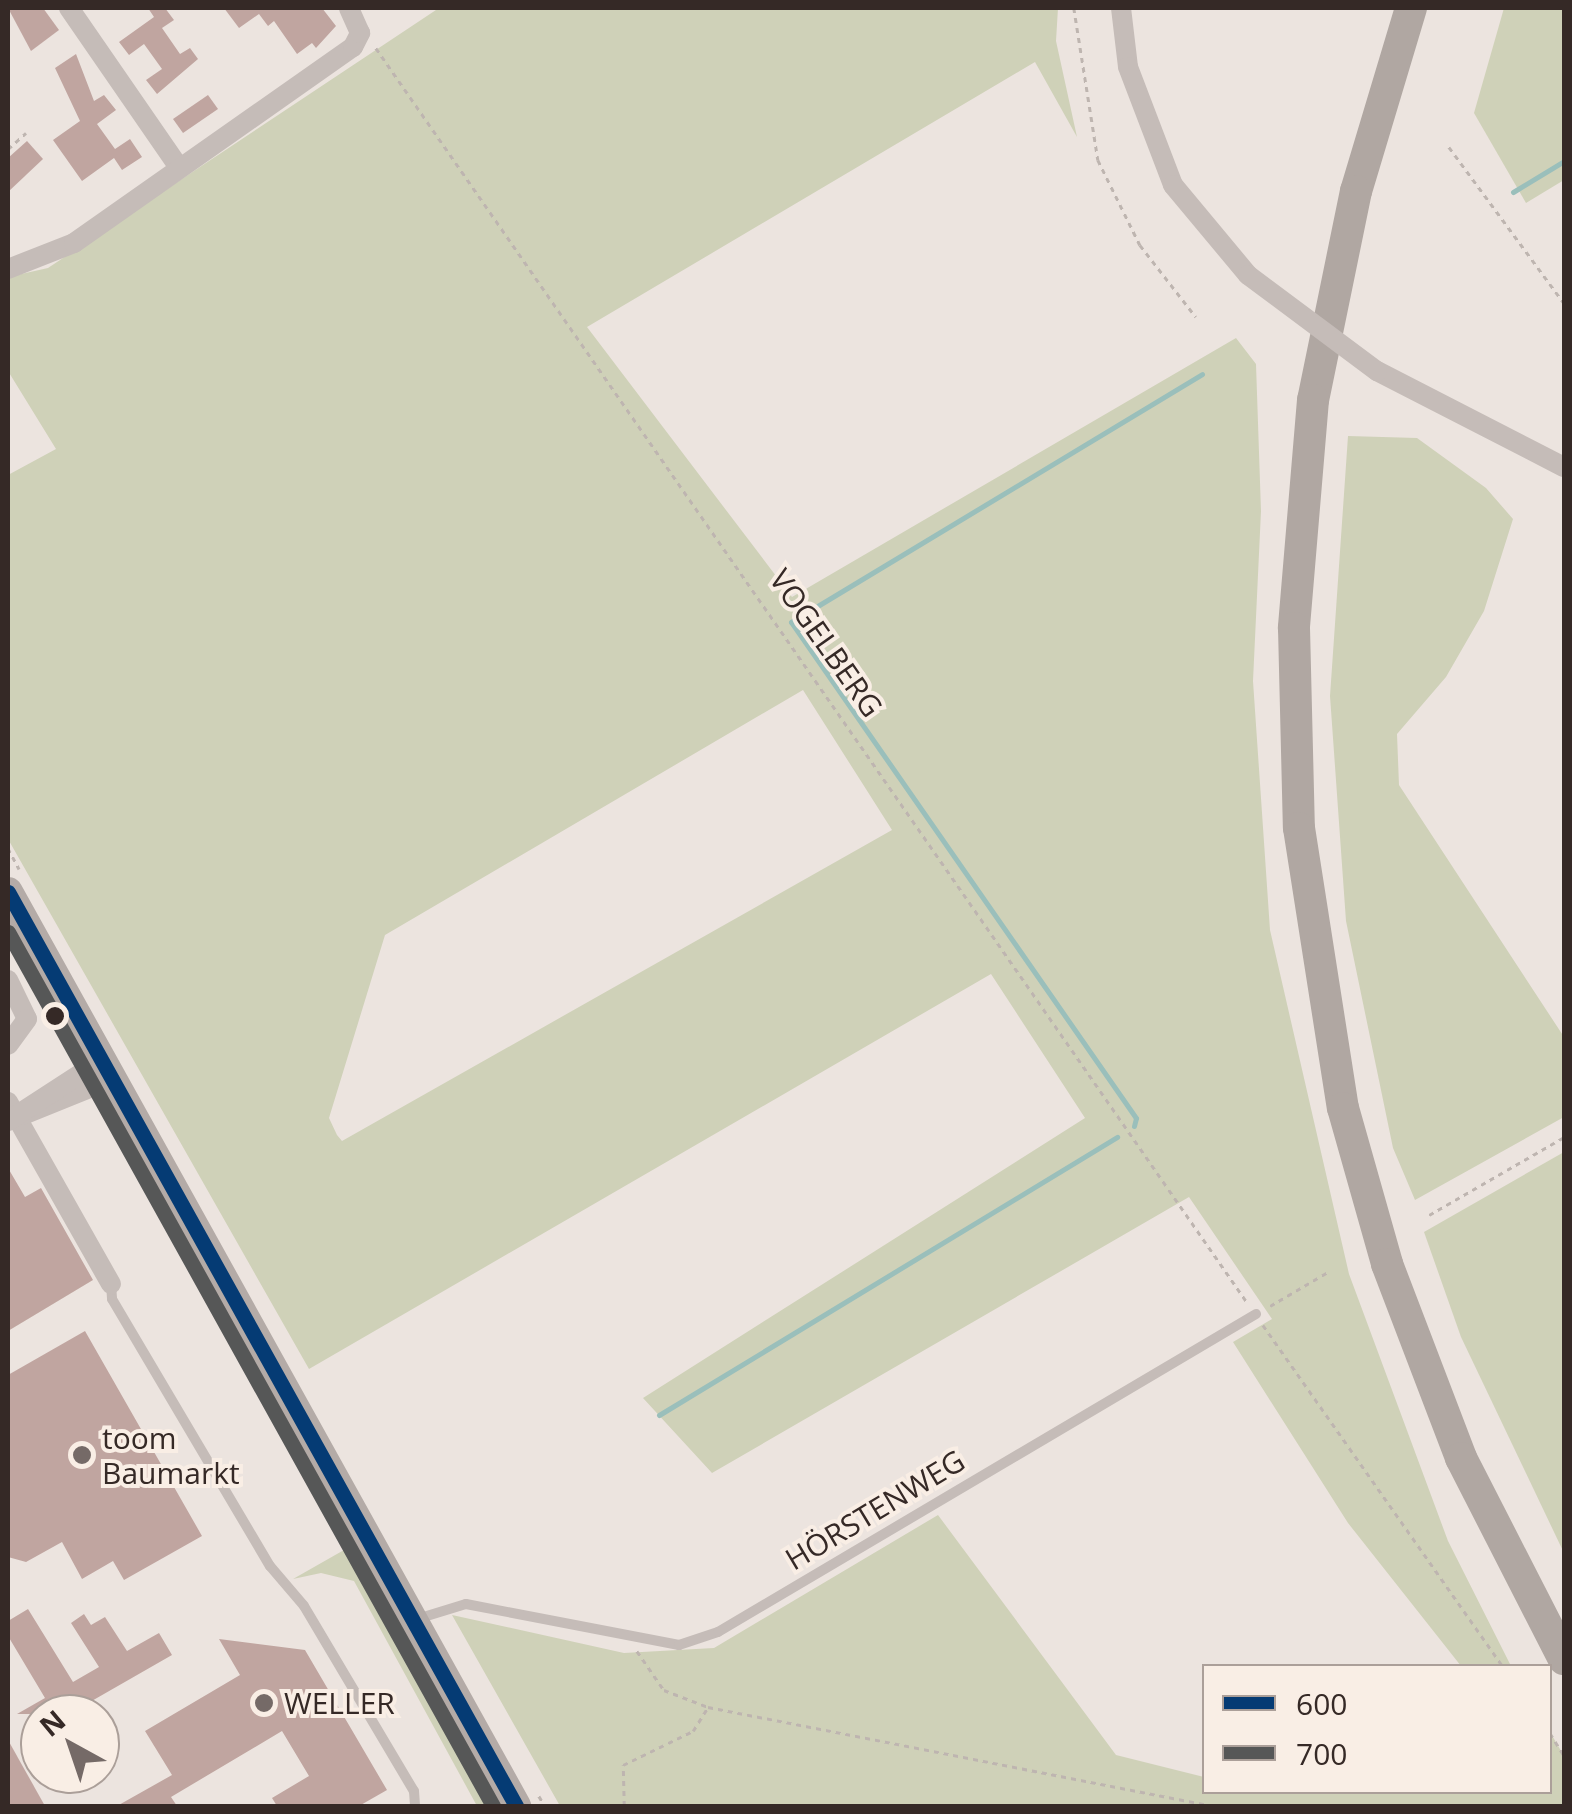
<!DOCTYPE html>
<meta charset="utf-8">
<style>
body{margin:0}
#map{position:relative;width:1572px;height:1814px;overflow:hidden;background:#ece4df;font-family:"Open Sans",sans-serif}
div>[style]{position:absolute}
.green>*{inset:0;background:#cfd1b8}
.stream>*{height:5px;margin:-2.5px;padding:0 2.5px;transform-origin:2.5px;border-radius:2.5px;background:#9abfbb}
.building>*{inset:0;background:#c0a5a0}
.path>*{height:2.5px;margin-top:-1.25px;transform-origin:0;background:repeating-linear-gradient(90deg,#beb5b0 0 5px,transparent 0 10px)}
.service>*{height:10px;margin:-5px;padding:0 5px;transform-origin:5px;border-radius:5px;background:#c5bcb8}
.minor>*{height:20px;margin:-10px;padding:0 10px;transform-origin:10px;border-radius:10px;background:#c5bcb8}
.primary>*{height:30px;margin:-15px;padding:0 15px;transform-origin:15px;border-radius:15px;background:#b4aba7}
.trunk>*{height:32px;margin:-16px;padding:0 16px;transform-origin:16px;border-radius:16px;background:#b0a7a2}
.minor-bridge>*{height:20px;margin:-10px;padding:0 10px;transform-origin:10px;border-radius:10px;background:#c5bcb8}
.bus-1>*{height:15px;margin:-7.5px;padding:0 7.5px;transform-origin:7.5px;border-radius:7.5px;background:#053b74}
.bus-2>*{height:15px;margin:-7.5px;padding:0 7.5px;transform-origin:7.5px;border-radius:7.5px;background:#565757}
.dots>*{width:28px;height:28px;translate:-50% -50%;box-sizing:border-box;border:5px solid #f9eee5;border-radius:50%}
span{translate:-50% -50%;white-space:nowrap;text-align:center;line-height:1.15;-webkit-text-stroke:8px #f9eee5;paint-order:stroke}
.street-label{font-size:30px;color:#352926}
.poi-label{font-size:30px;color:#352926}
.left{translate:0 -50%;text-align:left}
.frame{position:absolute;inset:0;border:10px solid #352926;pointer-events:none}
.legend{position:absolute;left:1202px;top:1664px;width:350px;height:130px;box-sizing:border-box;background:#f9eee5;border:2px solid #ab9f99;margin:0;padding:12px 18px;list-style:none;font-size:30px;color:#352926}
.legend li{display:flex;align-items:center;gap:20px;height:50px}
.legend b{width:50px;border:2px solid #ab9f99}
.north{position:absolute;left:20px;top:1694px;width:100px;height:100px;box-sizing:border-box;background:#f9eee5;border:2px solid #ab9f99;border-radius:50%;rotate:320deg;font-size:28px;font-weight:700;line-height:40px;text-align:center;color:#352926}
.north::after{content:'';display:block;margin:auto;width:35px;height:45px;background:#756a67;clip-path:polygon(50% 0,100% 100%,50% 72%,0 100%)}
</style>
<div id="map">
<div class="green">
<div style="clip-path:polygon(evenodd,439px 8px,1058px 8px,1056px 41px,1077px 137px,1035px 62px,587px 327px,792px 597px,1236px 338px,1256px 364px,1261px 511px,1253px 681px,1270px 930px,1349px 1274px,1448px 1541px,1511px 1666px,1461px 1666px,1348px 1523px,1233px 1342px,1272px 1319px,1189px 1197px,712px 1473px,643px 1398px,1085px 1118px,991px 974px,309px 1369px,8px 839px,8px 475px,56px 449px,8px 371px,8px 277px,48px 268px,439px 8px,803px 690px,892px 830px,342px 1141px,337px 1135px,329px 1118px,385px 935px,803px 690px)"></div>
<div style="clip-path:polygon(1504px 8px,1564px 8px,1564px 180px,1526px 203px,1474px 113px)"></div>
<div style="clip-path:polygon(1348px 436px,1417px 438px,1486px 488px,1513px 519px,1484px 611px,1446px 677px,1397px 734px,1399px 785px,1564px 1037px,1564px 1117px,1415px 1200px,1393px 1148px,1346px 921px,1330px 696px)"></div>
<div style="clip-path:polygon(1564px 1152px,1564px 1553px,1461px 1337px,1424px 1232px)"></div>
<div style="clip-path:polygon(938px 1515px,1116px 1755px,1204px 1777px,1204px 1792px,1550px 1792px,1550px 1732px,1564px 1756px,1564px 1806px,560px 1806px,452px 1615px,624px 1653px,714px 1648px)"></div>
<div style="clip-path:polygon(344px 1550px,489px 1806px,477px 1806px,354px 1581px,321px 1573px,293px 1579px)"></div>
</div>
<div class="stream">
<div style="left:1513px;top:192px;width:60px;rotate:-31.3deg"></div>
<div style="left:1134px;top:1126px;width:8px;rotate:-76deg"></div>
<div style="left:1136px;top:1118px;width:604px;rotate:-124.82deg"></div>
<div style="left:791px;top:622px;width:480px;rotate:-31.1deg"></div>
<div style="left:659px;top:1415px;width:536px;rotate:-31.26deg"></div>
</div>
<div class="building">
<div style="clip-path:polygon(8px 8px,43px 8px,59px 30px,31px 51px)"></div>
<div style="clip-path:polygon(148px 8px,165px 8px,174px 20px,162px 28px,180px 54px,190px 48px,198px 59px,157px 94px,146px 80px,162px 69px,144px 44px,129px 55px,119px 42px,154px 17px)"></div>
<div style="clip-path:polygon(224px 8px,322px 8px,336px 26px,316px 48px,312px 43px,297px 54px,274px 21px,268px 26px,259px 14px,239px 28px)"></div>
<div style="clip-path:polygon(76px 54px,94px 101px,104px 95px,116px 110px,97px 124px,115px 149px,130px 139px,142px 157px,122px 170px,114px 158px,82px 181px,53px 140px,80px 121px,55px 68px)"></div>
<div style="clip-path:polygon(208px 95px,218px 109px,183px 133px,173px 119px)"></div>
<div style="clip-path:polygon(27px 141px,43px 159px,8px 192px,8px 158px)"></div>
<div style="clip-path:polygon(8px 1168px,25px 1197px,41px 1188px,93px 1280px,8px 1331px)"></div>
<div style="clip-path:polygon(85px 1331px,202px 1536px,124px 1580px,113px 1561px,82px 1579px,62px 1542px,26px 1562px,8px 1557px,8px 1375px)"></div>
<div style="clip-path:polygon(28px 1609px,73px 1682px,99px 1667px,71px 1623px,84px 1614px,91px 1625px,105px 1617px,127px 1651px,159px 1633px,172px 1655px,69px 1714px,17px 1714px,45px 1698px,8px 1636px,8px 1621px)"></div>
<div style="clip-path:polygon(219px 1639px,305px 1650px,387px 1790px,359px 1806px,277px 1806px,272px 1798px,309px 1776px,282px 1731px,171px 1797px,177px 1806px,117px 1806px,172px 1775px,145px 1731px,240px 1675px)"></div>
<div style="clip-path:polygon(8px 1740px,45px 1806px,8px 1806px)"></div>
</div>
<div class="path">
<div style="left:1074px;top:8px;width:154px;rotate:81deg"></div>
<div style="left:1098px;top:160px;width:95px;rotate:63.7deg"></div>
<div style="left:1140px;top:245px;width:91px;rotate:52.1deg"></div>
<div style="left:376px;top:48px;width:1527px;rotate:55.22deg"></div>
<div style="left:1449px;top:147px;width:194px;rotate:53.6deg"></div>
<div style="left:8px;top:149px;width:24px;rotate:-42deg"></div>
<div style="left:8px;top:848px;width:24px;rotate:62deg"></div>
<div style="left:1429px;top:1215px;width:156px;rotate:-30deg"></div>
<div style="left:1270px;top:1306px;width:67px;rotate:-30.4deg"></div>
<div style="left:1263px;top:1325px;width:417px;rotate:54.9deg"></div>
<div style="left:637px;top:1651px;width:47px;rotate:55.3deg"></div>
<div style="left:664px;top:1690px;width:47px;rotate:21.1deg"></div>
<div style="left:708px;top:1707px;width:515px;rotate:11.09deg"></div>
<div style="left:1550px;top:1733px;width:26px;rotate:58deg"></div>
<div style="left:539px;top:1796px;width:12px;rotate:59deg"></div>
<div style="left:624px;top:1806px;width:41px;rotate:-91.4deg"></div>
<div style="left:623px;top:1765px;width:78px;rotate:-25.9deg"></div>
<div style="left:693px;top:1731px;width:28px;rotate:-58deg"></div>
</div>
<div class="service">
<div style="left:111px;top:1284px;width:15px;rotate:86deg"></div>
<div style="left:112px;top:1299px;width:310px;rotate:59.4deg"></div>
<div style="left:270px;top:1566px;width:52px;rotate:49.6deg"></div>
<div style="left:304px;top:1606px;width:215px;rotate:59.3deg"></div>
<div style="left:414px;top:1791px;width:15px;rotate:86deg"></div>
<div style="left:417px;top:1619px;width:51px;rotate:-17deg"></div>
<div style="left:466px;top:1604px;width:217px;rotate:10.9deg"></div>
<div style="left:679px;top:1645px;width:41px;rotate:-18.4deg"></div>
<div style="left:718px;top:1632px;width:625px;rotate:-30.59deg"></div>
</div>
<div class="minor">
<div style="left:69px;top:8px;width:192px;rotate:55.4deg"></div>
<div style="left:1121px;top:8px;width:59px;rotate:83.2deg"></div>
<div style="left:1128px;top:67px;width:126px;rotate:69.1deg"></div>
<div style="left:1173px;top:185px;width:117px;rotate:50.2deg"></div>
<div style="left:8px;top:269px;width:71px;rotate:-21.5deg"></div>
<div style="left:74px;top:243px;width:341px;rotate:-35.1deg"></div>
<div style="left:353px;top:47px;width:16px;rotate:-63deg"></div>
<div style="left:360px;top:33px;width:27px;rotate:-114deg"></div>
<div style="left:1377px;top:371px;width:210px;rotate:27.2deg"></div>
<div style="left:8px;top:980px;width:43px;rotate:64deg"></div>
<div style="left:27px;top:1019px;width:32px;rotate:126deg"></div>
<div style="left:8px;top:1102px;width:209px;rotate:60.5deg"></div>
<div style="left:23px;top:1115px;width:96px;rotate:-22deg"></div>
<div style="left:8px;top:1121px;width:112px;rotate:-33deg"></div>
</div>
<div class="primary">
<div style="left:8px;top:892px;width:1046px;rotate:60.93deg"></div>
</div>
<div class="trunk">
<div style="left:1411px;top:8px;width:191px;rotate:106.7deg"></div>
<div style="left:1356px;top:191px;width:213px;rotate:101.6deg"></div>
<div style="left:1313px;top:400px;width:229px;rotate:94.8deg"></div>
<div style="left:1294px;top:628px;width:200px;rotate:88.6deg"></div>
<div style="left:1299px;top:828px;width:283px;rotate:81.1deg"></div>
<div style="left:1343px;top:1108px;width:162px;rotate:74.2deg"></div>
<div style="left:1387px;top:1264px;width:208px;rotate:69.1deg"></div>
<div style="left:1461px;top:1458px;width:226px;rotate:62.9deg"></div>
</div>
<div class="minor-bridge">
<div style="left:1248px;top:275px;width:161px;rotate:36.7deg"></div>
</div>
<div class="bus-1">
<div style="left:8px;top:892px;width:1046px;rotate:60.93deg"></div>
</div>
<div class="bus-2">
<div style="left:8px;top:932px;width:1000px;rotate:60.97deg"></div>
</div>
<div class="dots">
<div style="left:55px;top:1016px;background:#352926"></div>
<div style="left:82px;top:1455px;background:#756a67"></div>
<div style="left:264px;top:1703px;background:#756a67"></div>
</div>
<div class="street-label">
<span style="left:826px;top:643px;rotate:55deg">VOGELBERG</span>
<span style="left:875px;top:1510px;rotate:-31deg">HÖRSTENWEG</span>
</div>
<div class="poi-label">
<span class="left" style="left:102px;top:1455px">toom<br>Baumarkt</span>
<span class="left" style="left:284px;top:1703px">WELLER</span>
</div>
<div class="frame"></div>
<ul class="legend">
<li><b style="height:12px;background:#053b74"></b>600</li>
<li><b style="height:12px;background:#565757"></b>700</li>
</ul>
<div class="north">N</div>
</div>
